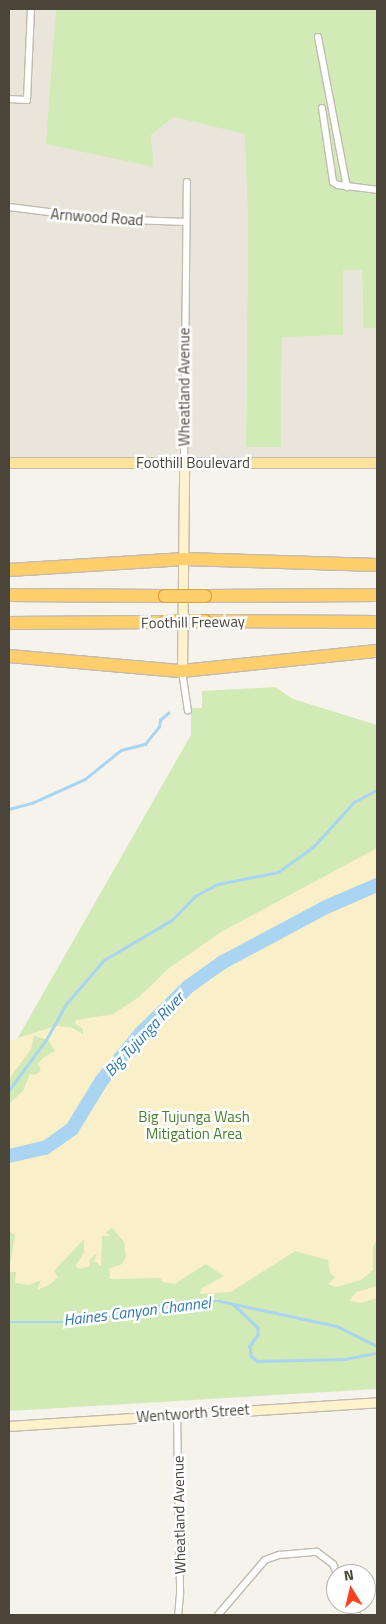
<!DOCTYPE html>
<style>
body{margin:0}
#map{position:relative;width:386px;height:1624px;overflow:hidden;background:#f6f3ec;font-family:"Titillium Web",sans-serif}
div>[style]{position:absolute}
.residential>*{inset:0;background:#eae5da}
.green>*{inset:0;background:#d2eab5}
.sand>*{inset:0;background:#f9efc9}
.stream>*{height:2.5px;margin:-1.25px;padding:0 1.25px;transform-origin:1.25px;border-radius:1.25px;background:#a9d4f2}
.river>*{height:14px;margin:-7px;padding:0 7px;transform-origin:7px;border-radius:7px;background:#a9d4f2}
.roads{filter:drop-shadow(1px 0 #c2bbae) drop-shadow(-1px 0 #c2bbae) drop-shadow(0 1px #c2bbae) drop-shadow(0 -1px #c2bbae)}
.street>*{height:6px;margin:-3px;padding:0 3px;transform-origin:3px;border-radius:3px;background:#fff}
.secondary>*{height:9px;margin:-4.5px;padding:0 4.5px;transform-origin:4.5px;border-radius:4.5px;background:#fff3cd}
.primary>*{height:10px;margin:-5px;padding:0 5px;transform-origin:5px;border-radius:5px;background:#ffe39c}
.highway>*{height:12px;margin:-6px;padding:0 6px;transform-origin:6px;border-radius:6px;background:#ffcf6e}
.bridges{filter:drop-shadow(1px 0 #e0a43c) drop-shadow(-1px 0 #e0a43c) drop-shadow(0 1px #e0a43c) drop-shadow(0 -1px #e0a43c)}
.highway-bridge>*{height:12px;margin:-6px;padding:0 6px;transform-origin:6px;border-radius:6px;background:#ffcf6e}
span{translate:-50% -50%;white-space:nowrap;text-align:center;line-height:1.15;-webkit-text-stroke:5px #fff;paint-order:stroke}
.street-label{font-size:15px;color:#4b4439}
.park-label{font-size:15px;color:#4a7f2a}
.water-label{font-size:16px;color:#2e7ab2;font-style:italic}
.frame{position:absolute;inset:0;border:10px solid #4b4439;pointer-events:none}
.north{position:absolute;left:326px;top:1564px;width:50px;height:50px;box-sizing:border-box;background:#fff;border:1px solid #b7b4b0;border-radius:50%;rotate:351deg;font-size:14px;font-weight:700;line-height:20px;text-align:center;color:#4b4439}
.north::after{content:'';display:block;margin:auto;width:18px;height:22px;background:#fc3f1d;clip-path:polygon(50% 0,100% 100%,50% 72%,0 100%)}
</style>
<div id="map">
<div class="residential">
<div style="clip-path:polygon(9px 9px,56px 9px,54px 51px,154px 166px,151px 135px,174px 117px,246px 133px,248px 222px,246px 447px,281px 447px,282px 337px,343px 270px,362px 270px,363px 328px,377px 328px,377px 463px,9px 469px)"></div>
</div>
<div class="green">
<div style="clip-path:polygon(56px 9px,377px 9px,377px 328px,363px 328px,362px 270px,343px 270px,343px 335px,282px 337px,281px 447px,246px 447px,248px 222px,245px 134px,174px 117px,151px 135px,154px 167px,46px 144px)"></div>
<div style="clip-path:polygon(275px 687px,293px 699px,377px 725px,377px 1389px,9px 1411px,9px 1053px,191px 735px,191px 708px,202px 708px,202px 691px)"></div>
</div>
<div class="sand">
<div style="clip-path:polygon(377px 848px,377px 1240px,373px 1246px,373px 1270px,361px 1280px,337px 1287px,328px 1284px,335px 1277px,330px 1273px,328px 1260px,295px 1251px,231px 1292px,200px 1294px,202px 1288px,224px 1276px,206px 1264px,175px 1284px,163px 1282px,160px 1278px,110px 1279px,109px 1269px,122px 1264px,126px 1257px,124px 1242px,112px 1228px,106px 1232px,110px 1236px,102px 1236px,101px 1266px,94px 1261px,97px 1253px,89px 1260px,90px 1266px,80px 1269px,75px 1266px,84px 1253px,84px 1239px,54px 1271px,58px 1277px,49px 1285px,37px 1290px,41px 1280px,29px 1285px,15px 1283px,16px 1272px,9px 1272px,15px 1235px,9px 1231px,9px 1104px,23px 1091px,30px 1074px,35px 1075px,41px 1070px,38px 1064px,43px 1058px,55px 1051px,48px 1040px,34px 1036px,31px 1049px,9px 1079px,9px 1041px,55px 1026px,71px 1027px,83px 1034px,83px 1029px,75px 1023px,76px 1020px,113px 1014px,139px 997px,168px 969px,221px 932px)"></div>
<div style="clip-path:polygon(377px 1286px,377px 1298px,361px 1303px,349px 1301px,356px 1292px)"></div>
</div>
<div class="stream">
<div style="left:9px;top:809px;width:24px;rotate:-15deg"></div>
<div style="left:32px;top:803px;width:58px;rotate:-24.4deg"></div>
<div style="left:85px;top:779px;width:46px;rotate:-38.9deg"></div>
<div style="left:121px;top:750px;width:25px;rotate:-14deg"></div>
<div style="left:145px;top:744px;width:22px;rotate:-51deg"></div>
<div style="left:159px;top:727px;width:7px;rotate:-82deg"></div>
<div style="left:160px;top:720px;width:11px;rotate:-41deg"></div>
<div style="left:9px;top:1090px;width:62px;rotate:-53.5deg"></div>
<div style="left:46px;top:1040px;width:41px;rotate:-60.9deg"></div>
<div style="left:66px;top:1004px;width:58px;rotate:-49.2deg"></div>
<div style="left:104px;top:960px;width:79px;rotate:-30.5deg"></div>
<div style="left:172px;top:920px;width:33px;rotate:-46deg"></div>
<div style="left:195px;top:896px;width:26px;rotate:-28deg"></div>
<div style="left:218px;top:884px;width:61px;rotate:-11.3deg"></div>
<div style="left:278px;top:872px;width:43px;rotate:-35.5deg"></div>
<div style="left:313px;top:847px;width:61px;rotate:-47.7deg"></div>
<div style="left:354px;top:802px;width:26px;rotate:-28deg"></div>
<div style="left:234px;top:1305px;width:33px;rotate:43deg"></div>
<div style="left:258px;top:1327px;width:8px;rotate:90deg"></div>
<div style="left:258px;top:1335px;width:14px;rotate:126deg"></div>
<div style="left:250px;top:1346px;width:10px;rotate:84deg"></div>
<div style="left:251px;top:1356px;width:8px;rotate:40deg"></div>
<div style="left:257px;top:1361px;width:88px;rotate:-1.3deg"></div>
<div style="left:345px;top:1359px;width:33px;rotate:-11deg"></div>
<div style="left:9px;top:1322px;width:61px"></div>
<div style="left:70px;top:1322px;width:119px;rotate:-10.2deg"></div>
<div style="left:187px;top:1301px;width:33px"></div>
<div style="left:220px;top:1301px;width:120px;rotate:12.1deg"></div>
<div style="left:337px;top:1326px;width:45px;rotate:26.6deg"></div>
</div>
<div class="river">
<div style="left:9px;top:1156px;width:37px;rotate:-13deg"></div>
<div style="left:45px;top:1148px;width:33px;rotate:-35deg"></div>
<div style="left:72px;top:1129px;width:57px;rotate:-58.5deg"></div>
<div style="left:102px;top:1080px;width:61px;rotate:-50.3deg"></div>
<div style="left:141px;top:1033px;width:67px;rotate:-44.4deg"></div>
<div style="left:189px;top:986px;width:42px;rotate:-35.2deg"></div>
<div style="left:223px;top:962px;width:115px;rotate:-28.1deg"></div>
<div style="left:324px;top:908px;width:58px;rotate:-23.5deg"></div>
</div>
<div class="roads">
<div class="street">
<div style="left:318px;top:37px;width:153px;rotate:79.1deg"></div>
<div style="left:9px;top:99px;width:18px;rotate:3deg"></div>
<div style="left:27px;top:100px;width:91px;rotate:-87.5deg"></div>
<div style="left:322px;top:108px;width:75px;rotate:81.5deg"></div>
<div style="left:333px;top:182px;width:6px;rotate:31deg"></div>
<div style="left:338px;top:185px;width:39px;rotate:7deg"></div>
<div style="left:9px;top:207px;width:96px;rotate:7.2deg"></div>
<div style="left:104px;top:219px;width:82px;rotate:2.1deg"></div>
<div style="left:184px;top:463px;width:281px;rotate:-89.4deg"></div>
<div style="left:182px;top:671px;width:40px;rotate:81.5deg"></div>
<div style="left:177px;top:1414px;width:180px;rotate:89deg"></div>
<div style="left:180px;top:1594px;width:21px;rotate:95deg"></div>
<div style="left:352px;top:1604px;width:12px;rotate:66deg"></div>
<div style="left:218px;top:1615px;width:72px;rotate:-49.5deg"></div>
<div style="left:265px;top:1560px;width:15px;rotate:-20deg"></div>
<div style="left:279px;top:1555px;width:38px;rotate:-5deg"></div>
<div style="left:317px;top:1552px;width:20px;rotate:37deg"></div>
<div style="left:333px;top:1564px;width:11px;rotate:68deg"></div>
</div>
<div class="secondary">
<div style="left:182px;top:671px;width:208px;rotate:-89.4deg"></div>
<div style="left:9px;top:1426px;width:369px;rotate:-3.7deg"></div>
</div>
<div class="primary">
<div style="left:9px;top:463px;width:368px"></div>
</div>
<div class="highway">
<div style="left:9px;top:570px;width:176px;rotate:-3.6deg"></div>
<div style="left:185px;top:559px;width:192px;rotate:1.8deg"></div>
<div style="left:9px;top:595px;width:156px;rotate:0.4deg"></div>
<div style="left:205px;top:596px;width:172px;rotate:-0.3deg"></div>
<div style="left:205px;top:621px;width:172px;rotate:0.3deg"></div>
<div style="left:9px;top:623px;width:156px;rotate:-0.4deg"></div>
<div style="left:9px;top:656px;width:174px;rotate:5deg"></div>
<div style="left:182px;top:671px;width:196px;rotate:-5.9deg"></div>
</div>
</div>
<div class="bridges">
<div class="highway-bridge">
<div style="left:165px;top:596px;width:40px"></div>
<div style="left:165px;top:622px;width:40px;rotate:-1.4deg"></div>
</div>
</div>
<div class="street-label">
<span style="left:97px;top:217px;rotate:4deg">Arnwood Road</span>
<span style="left:184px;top:387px;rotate:-90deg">Wheatland Avenue</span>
<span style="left:193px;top:463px">Foothill Boulevard</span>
<span style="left:193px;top:622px;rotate:-1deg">Foothill Freeway</span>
<span style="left:193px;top:1413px;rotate:-4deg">Wentworth Street</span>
<span style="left:179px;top:1515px;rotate:-91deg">Wheatland Avenue</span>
</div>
<div class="park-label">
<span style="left:194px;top:1125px">Big Tujunga Wash<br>Mitigation Area</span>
</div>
<div class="water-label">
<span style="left:144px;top:1034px;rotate:-47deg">Big Tujunga River</span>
<span style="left:137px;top:1311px;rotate:-7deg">Haines Canyon Channel</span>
</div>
<div class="frame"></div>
<div class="north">N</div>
</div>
